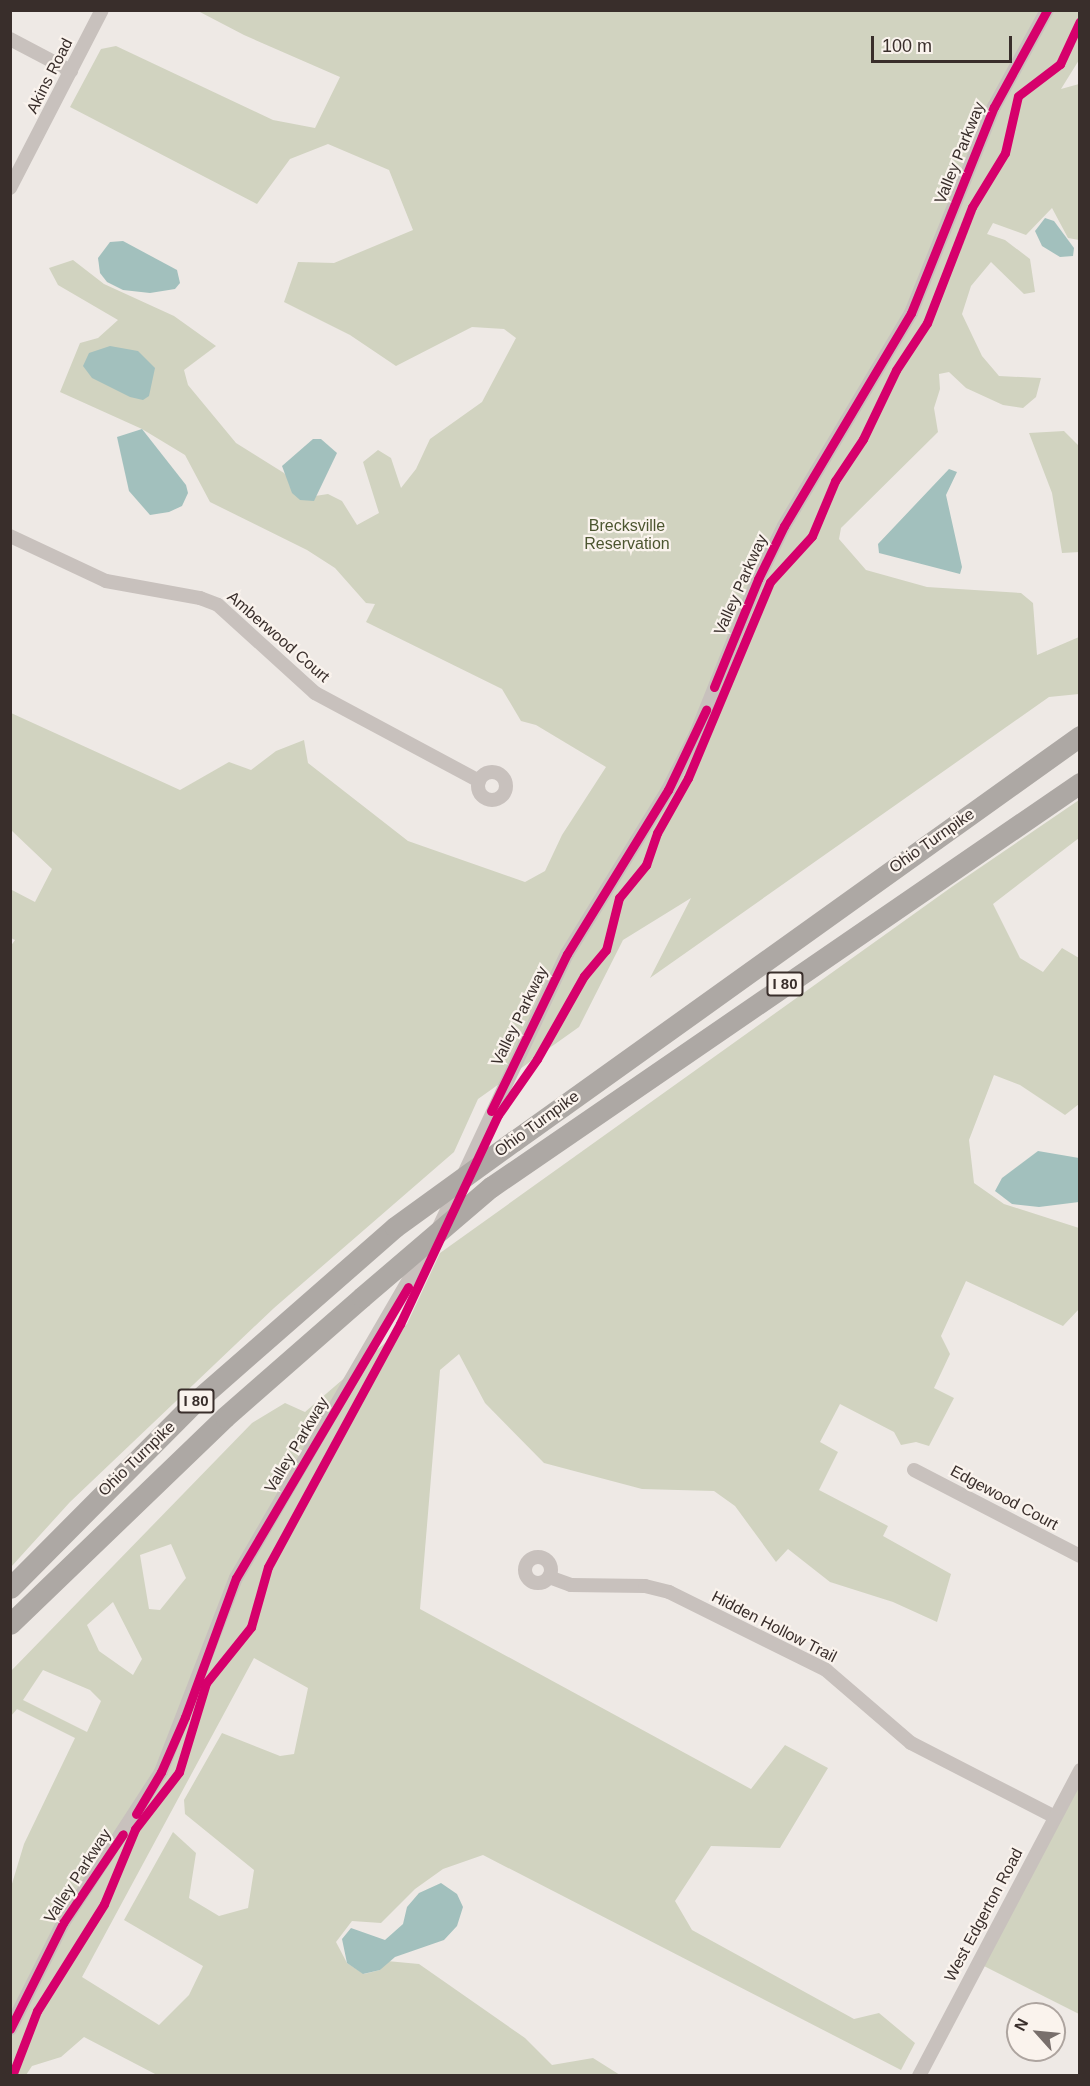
<!DOCTYPE html>
<style>
body{margin:0}
#map{position:relative;width:1090px;height:2086px;overflow:hidden;background:#eee9e5;font-family:Arial,sans-serif}
div>[style]{position:absolute}
.green>*{inset:0;background:#d1d3c0}
.water>*{inset:0;background:#a2c0bd}
.minor>*{height:14px;margin:-7px;padding:0 7px;transform-origin:7px;border-radius:7px;background:#c8c1bd}
.minor>.ring{margin:-7px;padding:0;box-sizing:content-box;background:none;border:14px solid #c8c1bd;border-radius:50%}
.highway>*{height:21px;margin:-10.5px;padding:0 10.5px;transform-origin:10.5px;border-radius:10.5px;background:#ada8a4}
.highway-bridge>*{height:21px;margin:-10.5px;padding:0 10.5px;transform-origin:10.5px;border-radius:10.5px;background:#ada8a4}
.cycleway>*{height:9px;margin:-4.5px;padding:0 4.5px;transform-origin:4.5px;border-radius:4.5px;background:#d6006c}
span{translate:-50% -50%;white-space:nowrap;text-align:center;line-height:1.15;-webkit-text-stroke:4.5px #faf3ed;paint-order:stroke}
.shield-label span{padding:2px 4px;background:#faf3ed;border:2px solid;border-radius:4px;-webkit-text-stroke-width:0}
.shield-label{font-size:15px;color:#392e2b;font-weight:700}
.street-label{font-size:16px;color:#392e2b}
.park-label{font-size:16px;color:#4c5630}
.frame{position:absolute;inset:0;border:12px solid #392e2b;pointer-events:none}
.north{position:absolute;left:1006px;top:2002px;width:60px;height:60px;box-sizing:border-box;background:#faf3ed;border:2px solid #ada49f;border-radius:50%;rotate:297deg;font-size:16px;font-weight:700;line-height:24px;text-align:center;color:#392e2b}
.north::after{content:'';display:block;margin:auto;width:21px;height:27px;background:#786f6c;clip-path:polygon(50% 0,100% 100%,50% 72%,0 100%)}
.scale{position:absolute;left:871px;top:36px;width:141px;height:27px;box-sizing:border-box;border:3px solid #392e2b;border-top:0;padding-left:8px;font-size:18px;line-height:21px;white-space:nowrap;color:#392e2b;-webkit-text-stroke:4px #faf3ed;paint-order:stroke}
</style>
<div id="map">
<div class="green">
<div style="clip-path:polygon(198px 11px,1079px 11px,1079px 60px,1061px 89px,1079px 84px,1079px 240px,1068px 238px,1052px 208px,1026px 235px,993px 223px,987px 234px,1005px 240px,1030px 259px,1035px 292px,1024px 294px,991px 262px,971px 286px,962px 314px,982px 356px,999px 376px,1041px 378px,1036px 397px,1023px 408px,1003px 405px,966px 388px,949px 372px,939px 374px,940px 389px,934px 408px,938px 432px,841px 528px,839px 539px,866px 570px,927px 587px,1021px 593px,1033px 603px,1037px 655px,1079px 637px,1079px 694px,1049px 697px,650px 978px,691px 898px,623px 940px,579px 1027px,478px 1099px,454px 1152px,274px 1308px,70px 1502px,11px 1567px,10px 947px,15px 940px,11px 938px,10px 889px,35px 902px,52px 869px,11px 830px,11px 713px,180px 790px,229px 762px,251px 770px,276px 751px,304px 740px,308px 763px,408px 841px,525px 882px,545px 871px,562px 835px,606px 767px,536px 725px,521px 721px,502px 689px,366px 622px,375px 604px,366px 603px,335px 568px,307px 550px,210px 502px,185px 455px,142px 429px,60px 392px,80px 343px,98px 338px,118px 320px,58px 285px,49px 268px,73px 260px,104px 284px,174px 316px,216px 346px,184px 370px,188px 385px,236px 443px,284px 473px,302px 498px,328px 494px,342px 501px,357px 525px,379px 513px,363px 462px,378px 450px,391px 458px,401px 488px,416px 469px,430px 439px,482px 402px,516px 338px,504px 329px,472px 327px,396px 366px,350px 335px,284px 302px,298px 262px,334px 263px,413px 230px,389px 170px,328px 144px,290px 159px,257px 204px,70px 107px,101px 49px,116px 46px,273px 120px,315px 128px,340px 77px,244px 35px)"></div>
<div style="clip-path:polygon(1064px 431px,1079px 446px,1080px 552px,1062px 553px,1052px 493px,1029px 433px)"></div>
<div style="clip-path:polygon(evenodd,1079px 800px,1079px 838px,993px 904px,1020px 958px,1043px 972px,1062px 948px,1079px 958px,1079px 1104px,1065px 1115px,1020px 1085px,994px 1075px,969px 1140px,974px 1183px,1004px 1204px,1079px 1228px,1079px 1309px,1063px 1326px,966px 1281px,941px 1336px,950px 1354px,934px 1388px,954px 1398px,929px 1446px,916px 1442px,901px 1445px,894px 1432px,840px 1404px,820px 1442px,838px 1452px,819px 1490px,888px 1526px,883px 1536px,951px 1574px,937px 1622px,893px 1602px,830px 1582px,788px 1549px,776px 1562px,735px 1506px,714px 1491px,642px 1489px,544px 1463px,485px 1403px,459px 1354px,440px 1370px,420px 1609px,751px 1789px,785px 1745px,828px 1768px,780px 1848px,711px 1846px,675px 1901px,692px 1930px,854px 2019px,879px 2013px,915px 2043px,901px 2070px,483px 1855px,443px 1869px,415px 1889px,381px 1923px,352px 1921px,336px 1942px,347px 1963px,364px 1974px,380px 1970px,387px 1961px,419px 1964px,525px 2038px,552px 2065px,593px 2058px,620px 2075px,157px 2075px,84px 2037px,61px 2057px,32px 2066px,26px 2075px,11px 2075px,11px 1887px,24px 1844px,75px 1738px,17px 1709px,11px 1716px,11px 1671px,252px 1423px,285px 1403px,305px 1412px,407px 1324px,440px 1253px,953px 886px,1079px 800px,171px 1544px,186px 1578px,160px 1610px,149px 1609px,140px 1555px,171px 1544px,1079px 800px,113px 1602px,142px 1659px,133px 1675px,99px 1651px,87px 1625px,113px 1602px,1079px 800px,254px 1658px,308px 1688px,294px 1754px,280px 1756px,222px 1733px,184px 1800px,185px 1814px,254px 1870px,248px 1908px,219px 1916px,189px 1898px,196px 1853px,173px 1832px,124px 1920px,203px 1966px,189px 1995px,159px 2025px,82px 1977px,254px 1658px,1079px 800px,43px 1670px,90px 1690px,101px 1701px,87px 1732px,23px 1700px,43px 1670px)"></div>
<div style="clip-path:polygon(1079px 1782px,1079px 2014px,982px 1965px)"></div>
</div>
<div class="water">
<div style="clip-path:polygon(1045px 218px,1054px 221px,1074px 248px,1073px 256px,1060px 257px,1042px 246px,1035px 231px)"></div>
<div style="clip-path:polygon(123px 241px,177px 270px,180px 283px,175px 289px,150px 293px,123px 290px,107px 282px,100px 273px,98px 258px,110px 242px)"></div>
<div style="clip-path:polygon(110px 346px,138px 351px,155px 368px,149px 396px,143px 400px,130px 397px,92px 378px,83px 366px,89px 353px)"></div>
<div style="clip-path:polygon(142px 429px,186px 485px,188px 493px,182px 506px,169px 512px,150px 515px,129px 491px,117px 437px)"></div>
<div style="clip-path:polygon(313px 439px,321px 439px,337px 453px,314px 501px,300px 500px,292px 493px,282px 466px)"></div>
<div style="clip-path:polygon(949px 469px,957px 472px,946px 495px,962px 567px,960px 574px,879px 553px,878px 544px)"></div>
<div style="clip-path:polygon(1038px 1151px,1079px 1158px,1079px 1202px,1039px 1207px,1012px 1204px,995px 1191px,1002px 1178px)"></div>
<div style="clip-path:polygon(441px 1883px,457px 1894px,463px 1907px,457px 1926px,444px 1940px,395px 1957px,380px 1970px,363px 1974px,347px 1963px,342px 1939px,351px 1928px,385px 1940px,403px 1924px,407px 1907px,419px 1893px)"></div>
</div>
<div class="minor">
<div style="left:10px;top:39px;width:69px;rotate:27.7deg"></div>
<div style="left:10px;top:188px;width:200px;rotate:-62.7deg"></div>
<div style="left:10px;top:536px;width:106px;rotate:25.1deg"></div>
<div style="left:106px;top:581px;width:96px;rotate:10.3deg"></div>
<div style="left:200px;top:598px;width:19px;rotate:21deg"></div>
<div style="left:218px;top:605px;width:131px;rotate:42.2deg"></div>
<div style="left:315px;top:693px;width:186px;rotate:28.2deg"></div>
<div class="ring" style="left:478px;top:772px;width:14px;height:14px"></div>
<div style="left:439px;top:1227px;width:302px;rotate:-64.9deg"></div>
<div style="left:567px;top:954px;width:193px;rotate:-58.4deg"></div>
<div style="left:668px;top:790px;width:63px;rotate:-63.4deg"></div>
<div style="left:696px;top:734px;width:167px;rotate:-68.2deg"></div>
<div style="left:758px;top:579px;width:59px;rotate:-63.9deg"></div>
<div style="left:784px;top:526px;width:248px;rotate:-59.2deg"></div>
<div style="left:911px;top:313px;width:222px;rotate:-68.1deg"></div>
<div style="left:994px;top:107px;width:111px;rotate:-61.3deg"></div>
<div style="left:914px;top:1470px;width:187px;rotate:27.4deg"></div>
<div class="ring" style="left:525px;top:1557px;width:12px;height:12px"></div>
<div style="left:549px;top:1577px;width:23px;rotate:20deg"></div>
<div style="left:571px;top:1585px;width:74px;rotate:0.8deg"></div>
<div style="left:645px;top:1586px;width:25px;rotate:14deg"></div>
<div style="left:669px;top:1592px;width:175px;rotate:26.4deg"></div>
<div style="left:826px;top:1670px;width:112px;rotate:40.7deg"></div>
<div style="left:911px;top:1743px;width:162px;rotate:27.2deg"></div>
<div style="left:10px;top:2029px;width:119px;rotate:-63.4deg"></div>
<div style="left:63px;top:1923px;width:180px;rotate:-57deg"></div>
<div style="left:161px;top:1772px;width:208px;rotate:-68.9deg"></div>
<div style="left:236px;top:1578px;width:386px;rotate:-59.9deg"></div>
<div style="left:919px;top:2076px;width:346px;rotate:-62.2deg"></div>
</div>
<div class="highway">
<div style="left:514px;top:1141px;width:696px;rotate:-35.59deg"></div>
<div style="left:491px;top:1187px;width:714px;rotate:-34.45deg"></div>
<div style="left:10px;top:1588px;width:261px;rotate:-45.2deg"></div>
<div style="left:194px;top:1403px;width:267px;rotate:-41.2deg"></div>
<div style="left:10px;top:1624px;width:298px;rotate:-43.9deg"></div>
<div style="left:225px;top:1417px;width:182px;rotate:-41.2deg"></div>
</div>
<div class="highway-bridge">
<div style="left:395px;top:1227px;width:147px;rotate:-35.9deg"></div>
<div style="left:362px;top:1297px;width:170px;rotate:-40.5deg"></div>
</div>
<div class="cycleway">
<div style="left:714px;top:687px;width:117px;rotate:-67.8deg"></div>
<div style="left:758px;top:579px;width:59px;rotate:-63.9deg"></div>
<div style="left:784px;top:526px;width:248px;rotate:-59.2deg"></div>
<div style="left:911px;top:313px;width:222px;rotate:-68.1deg"></div>
<div style="left:994px;top:107px;width:111px;rotate:-61.3deg"></div>
<div style="left:491px;top:1111px;width:174px;rotate:-64.2deg"></div>
<div style="left:567px;top:954px;width:193px;rotate:-58.4deg"></div>
<div style="left:668px;top:790px;width:89px;rotate:-64.6deg"></div>
<div style="left:136px;top:1814px;width:49px;rotate:-59.2deg"></div>
<div style="left:161px;top:1772px;width:60px;rotate:-66.4deg"></div>
<div style="left:185px;top:1717px;width:148px;rotate:-69.9deg"></div>
<div style="left:236px;top:1578px;width:338px;rotate:-59.4deg"></div>
<div style="left:10px;top:2029px;width:119px;rotate:-63.4deg"></div>
<div style="left:63px;top:1923px;width:107px;rotate:-56deg"></div>
<div style="left:12px;top:2076px;width:70px;rotate:-69deg"></div>
<div style="left:37px;top:2011px;width:126px;rotate:-57.9deg"></div>
<div style="left:104px;top:1904px;width:81px;rotate:-67.5deg"></div>
<div style="left:135px;top:1829px;width:72px;rotate:-52.3deg"></div>
<div style="left:179px;top:1772px;width:93px;rotate:-73.1deg"></div>
<div style="left:206px;top:1683px;width:72px;rotate:-51.2deg"></div>
<div style="left:251px;top:1627px;width:62px;rotate:-74.2deg"></div>
<div style="left:268px;top:1567px;width:277px;rotate:-61.5deg"></div>
<div style="left:400px;top:1324px;width:231px;rotate:-64.9deg"></div>
<div style="left:498px;top:1115px;width:68px;rotate:-55.1deg"></div>
<div style="left:537px;top:1059px;width:95px;rotate:-60.5deg"></div>
<div style="left:584px;top:976px;width:34px;rotate:-50deg"></div>
<div style="left:606px;top:950px;width:54px;rotate:-76deg"></div>
<div style="left:619px;top:898px;width:43px;rotate:-50.7deg"></div>
<div style="left:646px;top:865px;width:34px;rotate:-71deg"></div>
<div style="left:657px;top:833px;width:63px;rotate:-60.6deg"></div>
<div style="left:688px;top:778px;width:212px;rotate:-67.3deg"></div>
<div style="left:770px;top:582px;width:62px;rotate:-47.6deg"></div>
<div style="left:812px;top:536px;width:60px;rotate:-67.3deg"></div>
<div style="left:835px;top:481px;width:50px;rotate:-56.3deg"></div>
<div style="left:863px;top:439px;width:76px;rotate:-64.4deg"></div>
<div style="left:896px;top:370px;width:56px;rotate:-56.6deg"></div>
<div style="left:927px;top:323px;width:124px;rotate:-68.8deg"></div>
<div style="left:972px;top:207px;width:63px;rotate:-58.6deg"></div>
<div style="left:1005px;top:153px;width:58px;rotate:-77.2deg"></div>
<div style="left:1018px;top:96px;width:53px;rotate:-37.3deg"></div>
<div style="left:1060px;top:64px;width:47px;rotate:-65.1deg"></div>
</div>
<div class="shield-label">
<span style="left:785px;top:984px">I 80</span>
<span style="left:196px;top:1401px">I 80</span>
</div>
<div class="street-label">
<span style="left:50px;top:76px;rotate:-63deg">Akins Road</span>
<span style="left:960px;top:153px;rotate:-68deg">Valley Parkway</span>
<span style="left:741px;top:585px;rotate:-66deg">Valley Parkway</span>
<span style="left:278px;top:637px;rotate:41deg">Amberwood Court</span>
<span style="left:932px;top:841px;rotate:-35deg">Ohio Turnpike</span>
<span style="left:520px;top:1016px;rotate:-64deg">Valley Parkway</span>
<span style="left:537px;top:1124px;rotate:-36deg">Ohio Turnpike</span>
<span style="left:297px;top:1445px;rotate:-59deg">Valley Parkway</span>
<span style="left:137px;top:1459px;rotate:-44deg">Ohio Turnpike</span>
<span style="left:1004px;top:1498px;rotate:28deg">Edgewood Court</span>
<span style="left:774px;top:1627px;rotate:27deg">Hidden Hollow Trail</span>
<span style="left:78px;top:1876px;rotate:-57deg">Valley Parkway</span>
<span style="left:984px;top:1915px;rotate:-62deg">West Edgerton Road</span>
</div>
<div class="park-label">
<span style="left:627px;top:535px">Brecksville<br>Reservation</span>
</div>
<div class="frame"></div>
<div class="north">N</div>
<div class="scale">100 m</div>
</div>
